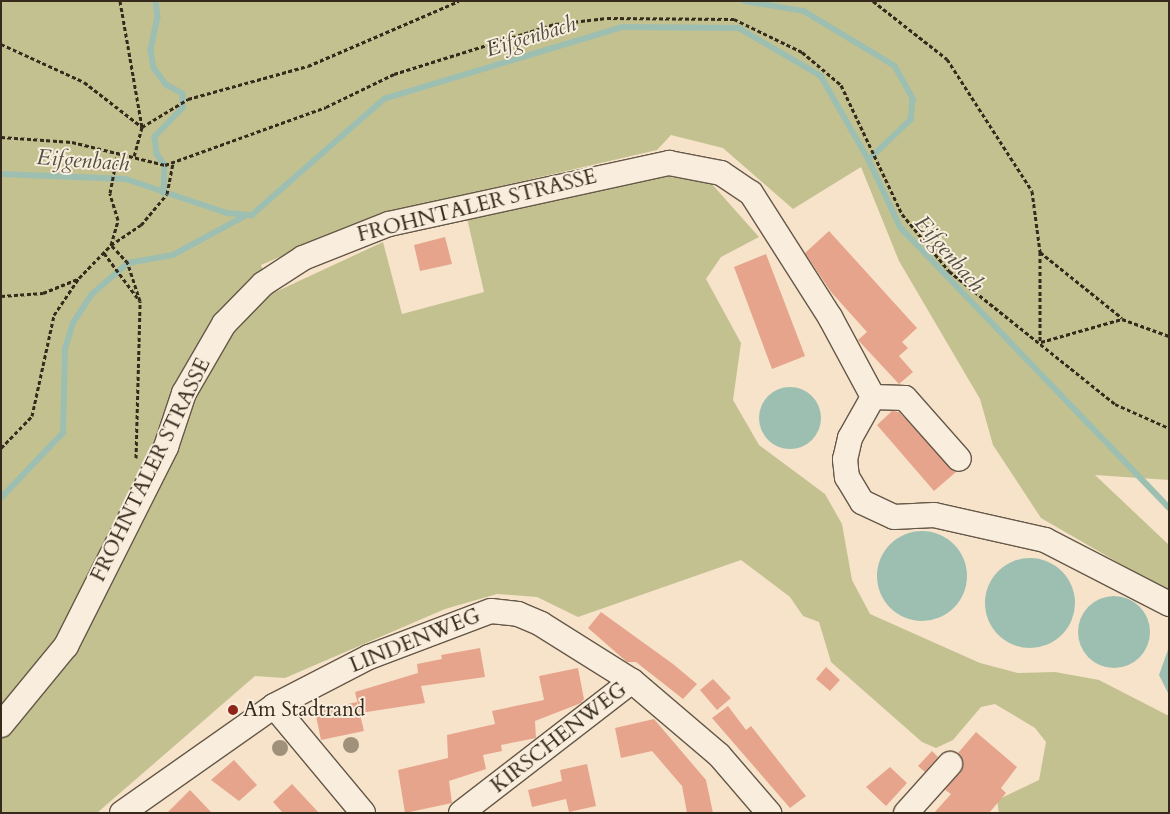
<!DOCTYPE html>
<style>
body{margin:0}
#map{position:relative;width:1170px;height:814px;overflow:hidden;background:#f6e3ca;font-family:Cardo,serif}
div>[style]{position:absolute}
.green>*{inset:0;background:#c4c191}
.water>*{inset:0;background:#9dbfb1}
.round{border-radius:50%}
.stream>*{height:5.5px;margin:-2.75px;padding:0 2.75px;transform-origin:2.75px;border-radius:2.75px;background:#9dbfb1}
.building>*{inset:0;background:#e7a48c}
.path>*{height:3px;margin-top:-1.5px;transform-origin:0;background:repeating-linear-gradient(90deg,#362a1c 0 4px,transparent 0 6.5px)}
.roads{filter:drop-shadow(1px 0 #665848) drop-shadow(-1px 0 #665848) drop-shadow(0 1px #665848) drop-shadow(0 -1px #665848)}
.minor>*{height:24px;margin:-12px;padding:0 12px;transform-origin:12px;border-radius:12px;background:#f9eddd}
.trees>*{width:16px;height:16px;margin:-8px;border-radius:50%;background:#a0927a}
.dots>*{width:14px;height:14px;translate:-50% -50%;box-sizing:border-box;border:2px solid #f9eddd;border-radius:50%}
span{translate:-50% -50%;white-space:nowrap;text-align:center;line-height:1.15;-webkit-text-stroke:4px #f9eddd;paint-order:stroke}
.street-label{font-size:21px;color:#362a1c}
.poi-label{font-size:21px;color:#362a1c}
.left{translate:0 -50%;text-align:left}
.water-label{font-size:22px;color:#504f41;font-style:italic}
.frame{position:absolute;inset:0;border:2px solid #362a1c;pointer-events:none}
</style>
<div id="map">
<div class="green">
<div style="clip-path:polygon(1px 1px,1169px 1px,1169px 480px,1095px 475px,1169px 545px,1169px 592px,1041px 518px,993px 445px,980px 399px,899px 261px,861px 167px,793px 209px,723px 148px,671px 135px,657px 150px,380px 214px,261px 265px,271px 294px,383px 242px,402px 314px,484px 292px,467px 218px,664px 176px,711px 183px,759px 237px,721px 257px,706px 279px,741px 343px,733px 400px,759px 445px,825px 494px,842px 524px,852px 580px,870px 614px,980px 663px,1018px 673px,1055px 672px,1099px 680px,1169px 716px,1169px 813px,999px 813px,997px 800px,1039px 780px,1046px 742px,1035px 728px,995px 704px,981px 707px,953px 740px,936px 748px,922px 742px,831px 662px,819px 622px,803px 616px,790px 597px,741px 560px,578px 617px,537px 597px,497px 594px,445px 609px,285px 678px,255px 676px,97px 813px,1px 813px)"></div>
</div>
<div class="water">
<div class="round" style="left:759px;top:387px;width:62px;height:62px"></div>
<div class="round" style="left:877px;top:531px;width:90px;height:90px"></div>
<div class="round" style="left:985px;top:558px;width:90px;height:90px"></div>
<div class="round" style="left:1078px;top:596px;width:72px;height:72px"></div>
<div style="clip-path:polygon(1169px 647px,1169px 695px,1159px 675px)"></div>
</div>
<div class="stream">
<div style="left:156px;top:1px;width:16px;rotate:83deg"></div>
<div style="left:158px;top:17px;width:34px;rotate:102deg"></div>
<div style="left:151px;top:50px;width:18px;rotate:81deg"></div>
<div style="left:154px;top:68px;width:21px;rotate:53deg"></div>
<div style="left:167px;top:85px;width:18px;rotate:29deg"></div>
<div style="left:183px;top:94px;width:14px;rotate:90deg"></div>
<div style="left:183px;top:108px;width:40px;rotate:134deg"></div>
<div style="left:155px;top:137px;width:17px;rotate:83deg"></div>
<div style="left:157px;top:154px;width:14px;rotate:54deg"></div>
<div style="left:165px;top:165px;width:28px;rotate:92deg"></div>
<div style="left:744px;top:1px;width:61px;rotate:9.5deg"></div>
<div style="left:804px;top:11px;width:106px;rotate:31.1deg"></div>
<div style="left:895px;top:66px;width:38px;rotate:61deg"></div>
<div style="left:913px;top:99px;width:21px;rotate:95deg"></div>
<div style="left:911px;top:120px;width:58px;rotate:136.4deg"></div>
<div style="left:1px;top:174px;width:125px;rotate:2.3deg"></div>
<div style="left:126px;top:179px;width:107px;rotate:18.6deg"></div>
<div style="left:227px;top:213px;width:25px;rotate:5deg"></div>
<div style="left:252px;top:215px;width:176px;rotate:-41.3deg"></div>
<div style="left:384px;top:99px;width:250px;rotate:-16.8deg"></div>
<div style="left:623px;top:27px;width:116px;rotate:0.5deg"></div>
<div style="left:739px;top:28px;width:95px;rotate:30.3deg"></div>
<div style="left:821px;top:76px;width:97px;rotate:60.3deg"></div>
<div style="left:869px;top:160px;width:75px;rotate:64.8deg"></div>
<div style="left:901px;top:228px;width:387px;rotate:46.2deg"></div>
<div style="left:1px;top:498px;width:90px;rotate:-46.4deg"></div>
<div style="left:63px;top:433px;width:84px;rotate:-88.6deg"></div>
<div style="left:65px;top:349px;width:27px;rotate:-73deg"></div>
<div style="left:73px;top:323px;width:33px;rotate:-57deg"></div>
<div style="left:91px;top:295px;width:49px;rotate:-40.9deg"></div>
<div style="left:128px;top:263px;width:46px;rotate:-10.1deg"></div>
<div style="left:173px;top:255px;width:80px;rotate:-28.5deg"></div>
</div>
<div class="building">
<div style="clip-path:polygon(829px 231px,917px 328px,902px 342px,908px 348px,899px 356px,913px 372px,899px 384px,858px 340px,867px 332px,831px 292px,805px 253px)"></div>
<div style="clip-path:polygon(445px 237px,452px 264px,420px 271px,414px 245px)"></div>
<div style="clip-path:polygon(766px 254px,805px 356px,772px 369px,734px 267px)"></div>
<div style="clip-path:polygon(892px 411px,899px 412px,956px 472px,934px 491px,877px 425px)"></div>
<div style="clip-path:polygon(601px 612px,673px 664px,697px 684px,683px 699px,636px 662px,627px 662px,588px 628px)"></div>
<div style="clip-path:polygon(480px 648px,485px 677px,421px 686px,425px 703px,360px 713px,355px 692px,418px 673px,417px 664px,442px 659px,441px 655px)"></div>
<div style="clip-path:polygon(826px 667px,840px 680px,830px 691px,816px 679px)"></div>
<div style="clip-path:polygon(578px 668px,584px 699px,581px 703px,535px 721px,536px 738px,501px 745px,502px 751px,483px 755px,486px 769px,449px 781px,452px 803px,405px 813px,398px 770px,448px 758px,447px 735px,495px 724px,492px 711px,544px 700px,539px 676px)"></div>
<div style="clip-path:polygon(713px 679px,731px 698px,717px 710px,700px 690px)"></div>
<div style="clip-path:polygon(357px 702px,364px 731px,321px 740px,315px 711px)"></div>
<div style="clip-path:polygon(728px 706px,746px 730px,751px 726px,806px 796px,790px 808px,712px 718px)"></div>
<div style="clip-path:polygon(654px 719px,706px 780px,713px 813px,687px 813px,682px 786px,652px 751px,621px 758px,615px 728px)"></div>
<div style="clip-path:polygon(976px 732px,1017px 767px,1001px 788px,1006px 793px,989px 813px,934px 813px,951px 794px,945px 790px,963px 767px,958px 753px)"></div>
<div style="clip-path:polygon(932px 751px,938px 757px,925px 772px,918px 766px)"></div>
<div style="clip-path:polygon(234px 760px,257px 785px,239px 801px,211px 780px)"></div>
<div style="clip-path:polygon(587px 764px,596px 806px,569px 812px,566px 799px,532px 807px,528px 790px,562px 781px,560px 770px)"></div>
<div style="clip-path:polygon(890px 767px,907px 783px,886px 806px,866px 787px)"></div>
<div style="clip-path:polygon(292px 784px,319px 813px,283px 813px,273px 802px)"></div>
<div style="clip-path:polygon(190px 790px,212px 813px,167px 813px)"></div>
</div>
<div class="path">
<div style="left:120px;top:1px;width:128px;rotate:80.1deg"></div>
<div style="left:142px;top:127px;width:30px;rotate:105deg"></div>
<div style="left:873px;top:1px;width:94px;rotate:38.1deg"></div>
<div style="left:947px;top:59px;width:157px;rotate:57.2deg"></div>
<div style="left:1032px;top:191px;width:62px;rotate:82.5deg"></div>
<div style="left:1040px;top:252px;width:90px;rotate:90deg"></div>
<div style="left:1px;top:44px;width:91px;rotate:24.6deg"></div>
<div style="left:84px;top:82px;width:73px;rotate:37.8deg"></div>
<div style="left:142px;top:127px;width:54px;rotate:-31.3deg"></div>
<div style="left:188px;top:99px;width:124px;rotate:-15.4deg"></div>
<div style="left:308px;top:66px;width:164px;rotate:-23.3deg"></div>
<div style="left:1px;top:137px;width:71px;rotate:4deg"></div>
<div style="left:72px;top:142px;width:96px;rotate:13.9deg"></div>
<div style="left:165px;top:165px;width:171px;rotate:-19.8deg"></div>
<div style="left:326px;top:107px;width:76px;rotate:-25.9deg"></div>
<div style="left:394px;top:74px;width:169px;rotate:-17.3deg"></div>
<div style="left:555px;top:24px;width:52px;rotate:-6.6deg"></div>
<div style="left:607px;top:18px;width:127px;rotate:0.5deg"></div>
<div style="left:734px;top:19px;width:76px;rotate:25.9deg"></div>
<div style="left:802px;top:52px;width:51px;rotate:40.2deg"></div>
<div style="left:841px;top:85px;width:143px;rotate:64.7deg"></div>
<div style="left:902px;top:214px;width:74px;rotate:50.5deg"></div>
<div style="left:949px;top:271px;width:213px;rotate:38.7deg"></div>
<div style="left:1115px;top:404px;width:59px;rotate:24deg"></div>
<div style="left:1040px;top:252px;width:105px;rotate:38.8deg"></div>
<div style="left:104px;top:253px;width:59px;rotate:53.3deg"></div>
<div style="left:1px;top:296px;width:42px;rotate:-4.1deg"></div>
<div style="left:43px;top:293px;width:38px;rotate:-22deg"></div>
<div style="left:1041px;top:342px;width:84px;rotate:-15.9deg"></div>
<div style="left:1122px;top:319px;width:50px;rotate:19.9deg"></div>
<div style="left:1px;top:448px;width:45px;rotate:-45.9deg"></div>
<div style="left:32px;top:416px;width:103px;rotate:-77.7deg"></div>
<div style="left:54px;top:315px;width:45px;rotate:-56deg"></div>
<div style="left:79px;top:278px;width:46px;rotate:-45.9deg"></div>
<div style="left:111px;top:245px;width:26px;rotate:-74deg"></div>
<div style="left:118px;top:220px;width:28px;rotate:-107deg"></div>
<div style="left:110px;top:193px;width:42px;rotate:-79deg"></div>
<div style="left:136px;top:458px;width:157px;rotate:-88.5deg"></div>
<div style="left:140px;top:301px;width:40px;rotate:-108deg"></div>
<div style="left:128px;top:263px;width:25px;rotate:-133deg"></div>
<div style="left:111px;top:245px;width:36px;rotate:-34deg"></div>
<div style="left:141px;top:225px;width:40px;rotate:-50deg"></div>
<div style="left:167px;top:194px;width:31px;rotate:-79deg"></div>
</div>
<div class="roads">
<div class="minor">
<div style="left:873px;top:397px;width:32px;rotate:2deg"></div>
<div style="left:905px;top:398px;width:81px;rotate:48.5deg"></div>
<div style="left:274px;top:706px;width:139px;rotate:50.2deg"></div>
<div style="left:1px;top:725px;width:102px;rotate:-50.6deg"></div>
<div style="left:66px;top:646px;width:223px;rotate:-63.3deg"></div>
<div style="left:166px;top:447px;width:57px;rotate:-71.6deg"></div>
<div style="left:184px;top:393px;width:80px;rotate:-59.9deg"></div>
<div style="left:224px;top:324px;width:56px;rotate:-45.7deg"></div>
<div style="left:263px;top:284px;width:48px;rotate:-33deg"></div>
<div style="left:303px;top:258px;width:92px;rotate:-21.6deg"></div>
<div style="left:389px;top:224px;width:287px;rotate:-12.3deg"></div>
<div style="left:669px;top:163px;width:53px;rotate:10.9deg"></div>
<div style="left:721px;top:173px;width:36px;rotate:34deg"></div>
<div style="left:751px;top:193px;width:147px;rotate:57.5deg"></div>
<div style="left:830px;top:317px;width:91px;rotate:61.7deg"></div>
<div style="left:873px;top:397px;width:47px;rotate:119.3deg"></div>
<div style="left:850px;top:438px;width:22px;rotate:103deg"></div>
<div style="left:845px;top:459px;width:18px;rotate:84deg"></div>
<div style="left:847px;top:477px;width:29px;rotate:59deg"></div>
<div style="left:862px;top:502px;width:35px;rotate:25deg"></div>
<div style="left:894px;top:517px;width:40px;rotate:-2.9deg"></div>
<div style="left:934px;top:515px;width:114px;rotate:12.7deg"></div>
<div style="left:1045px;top:540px;width:140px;rotate:27.3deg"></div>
<div style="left:122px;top:813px;width:186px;rotate:-35.1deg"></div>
<div style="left:274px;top:706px;width:107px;rotate:-27.3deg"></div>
<div style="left:369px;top:657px;width:130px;rotate:-20.7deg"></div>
<div style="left:491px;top:611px;width:27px;rotate:6deg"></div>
<div style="left:518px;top:614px;width:25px;rotate:23deg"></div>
<div style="left:541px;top:624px;width:107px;rotate:32.1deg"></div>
<div style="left:632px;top:681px;width:114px;rotate:40.4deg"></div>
<div style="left:719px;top:755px;width:77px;rotate:49.2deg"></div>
<div style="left:461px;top:813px;width:216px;rotate:-37.7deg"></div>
<div style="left:906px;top:813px;width:66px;rotate:-48.1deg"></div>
</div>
</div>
<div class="trees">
<div style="left:351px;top:745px"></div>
<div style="left:280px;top:748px"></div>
</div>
<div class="dots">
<div style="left:233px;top:710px;background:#8f2418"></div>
</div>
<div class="street-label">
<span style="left:477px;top:206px;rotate:-14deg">FROHNTALER STRASSE</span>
<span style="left:151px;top:470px;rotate:-64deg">FROHNTALER STRASSE</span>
<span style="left:415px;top:641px;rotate:-22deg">LINDENWEG</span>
<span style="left:559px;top:738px;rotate:-38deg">KIRSCHENWEG</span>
</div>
<div class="poi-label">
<span class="left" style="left:243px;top:710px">Am Stadtrand</span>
</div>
<div class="water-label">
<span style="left:531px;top:37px;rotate:-17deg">Eifgenbach</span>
<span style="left:83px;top:161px;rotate:4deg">Eifgenbach</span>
<span style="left:949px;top:254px;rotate:49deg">Eifgenbach</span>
</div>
<div class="frame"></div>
</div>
